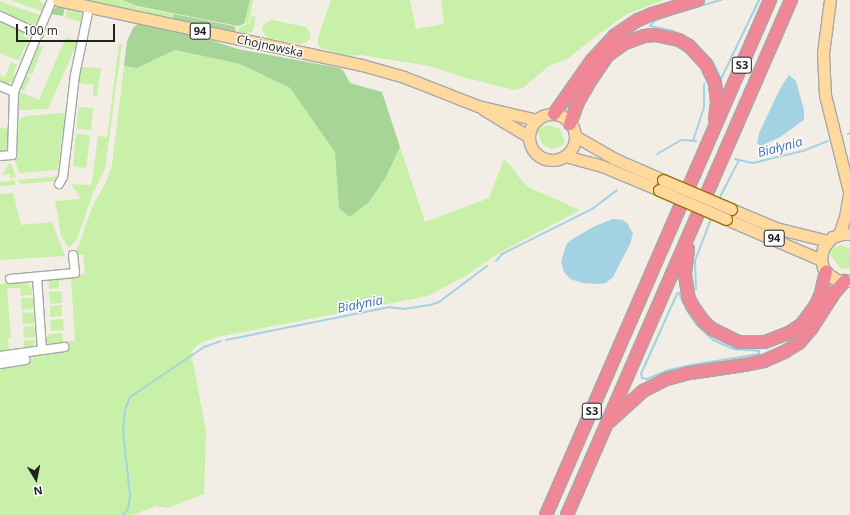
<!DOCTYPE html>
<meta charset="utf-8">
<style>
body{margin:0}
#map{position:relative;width:850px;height:515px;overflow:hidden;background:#f2eee6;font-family:"Open Sans",sans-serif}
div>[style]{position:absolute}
.grass>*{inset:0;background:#c9f0a8}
.forest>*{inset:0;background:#a7d597}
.water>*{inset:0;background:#a3d2e3}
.stream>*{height:2px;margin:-1px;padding:0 1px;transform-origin:1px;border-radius:1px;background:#a3d2e3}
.roads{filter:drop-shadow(1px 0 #a8a8a8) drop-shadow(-1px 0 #a8a8a8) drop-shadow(0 1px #a8a8a8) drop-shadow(0 -1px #a8a8a8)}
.minor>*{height:8px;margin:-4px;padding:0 4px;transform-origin:4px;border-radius:4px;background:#fff}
.major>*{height:11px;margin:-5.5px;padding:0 5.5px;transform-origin:5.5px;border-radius:5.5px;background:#ffd99e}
.major>.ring{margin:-5.5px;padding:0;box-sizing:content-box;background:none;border:11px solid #ffd99e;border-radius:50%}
.highway>*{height:12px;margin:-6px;padding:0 6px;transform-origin:6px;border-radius:6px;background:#f08797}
.bridges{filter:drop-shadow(1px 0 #9d6f00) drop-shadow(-1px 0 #9d6f00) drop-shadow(0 1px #9d6f00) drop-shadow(0 -1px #9d6f00)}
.major-bridge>*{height:11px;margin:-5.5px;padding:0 5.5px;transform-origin:5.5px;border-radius:5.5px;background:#ffd99e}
span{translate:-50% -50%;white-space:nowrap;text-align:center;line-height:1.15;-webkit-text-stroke:3px #fff;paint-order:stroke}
.shield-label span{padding:1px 3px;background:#fff;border:1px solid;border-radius:3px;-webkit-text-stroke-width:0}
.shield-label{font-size:11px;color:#212121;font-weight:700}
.street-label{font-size:12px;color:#212121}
.water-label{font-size:13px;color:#4075b2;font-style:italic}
.north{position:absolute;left:16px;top:459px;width:40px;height:40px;-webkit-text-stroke:3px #fff;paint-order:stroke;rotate:170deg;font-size:11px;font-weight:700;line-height:16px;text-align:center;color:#212121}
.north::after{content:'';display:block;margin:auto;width:14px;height:18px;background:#212121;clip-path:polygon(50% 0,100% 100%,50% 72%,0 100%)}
.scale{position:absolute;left:16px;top:24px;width:99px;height:18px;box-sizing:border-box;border:2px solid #212121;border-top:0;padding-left:5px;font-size:12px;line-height:14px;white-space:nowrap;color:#212121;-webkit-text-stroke:3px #fff;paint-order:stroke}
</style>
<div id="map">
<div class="grass">
<div style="clip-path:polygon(9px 0,39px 0,46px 7px,44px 12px)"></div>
<div style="clip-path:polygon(74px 0,123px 0,137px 6px,133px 14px)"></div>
<div style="clip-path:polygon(250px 0,253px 0,249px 22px,244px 24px)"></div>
<div style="clip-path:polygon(331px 0,410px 0,416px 29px,444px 24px,441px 0,664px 0,627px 14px,595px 37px,566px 60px,550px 65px,523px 88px,514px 90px,466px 78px,429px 66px,361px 55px,346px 56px,321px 48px,318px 45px,318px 38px)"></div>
<div style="clip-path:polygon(0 1px,16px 7px,44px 16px,37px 28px,35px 28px,0 14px)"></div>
<div style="clip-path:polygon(138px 7px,174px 14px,173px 16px,177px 20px,223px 30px,134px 14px)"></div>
<div style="clip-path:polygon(67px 8px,82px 13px,84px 15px,83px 22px,66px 18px)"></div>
<div style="clip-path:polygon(251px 16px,256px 17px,253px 31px,247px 34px,238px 32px,239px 27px,250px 23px)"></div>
<div style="clip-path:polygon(0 18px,31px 32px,19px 61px,0 53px)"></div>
<div style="clip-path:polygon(272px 20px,306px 27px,310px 32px,310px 39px,305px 43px,299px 44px,267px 38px,263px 32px,262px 27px,267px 22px)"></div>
<div style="clip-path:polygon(66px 37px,78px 41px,48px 109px,20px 110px,17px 108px,18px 91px,39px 100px)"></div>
<div style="clip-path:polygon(119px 44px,122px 44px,105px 169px,93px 193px,77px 239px,69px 248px,61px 236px,55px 201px,81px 199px,71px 184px,91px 185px,92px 182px,98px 136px,107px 137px)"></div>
<div style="clip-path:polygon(39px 46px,43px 47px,32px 75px,27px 73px)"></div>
<div style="clip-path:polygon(175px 50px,240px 64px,290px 88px,336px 152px,339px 208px,369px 202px,386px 177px,400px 147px,425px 222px,489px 198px,504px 159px,512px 167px,521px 180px,530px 188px,580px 210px,499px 253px,467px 275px,428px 296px,217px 337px,199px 344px,191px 351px,206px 432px,204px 494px,168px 508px,156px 506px,132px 515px,0 515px,0 365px,33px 361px,33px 357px,41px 352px,70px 348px,69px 343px,49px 345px,45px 339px,49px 334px,62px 333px,63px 341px,75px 341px,71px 279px,59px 281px,59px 288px,49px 289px,48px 279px,85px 274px,83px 255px,77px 255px,76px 252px,94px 203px,106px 182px,112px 166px,124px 66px,137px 68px)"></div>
<div style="clip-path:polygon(11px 62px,17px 65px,13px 75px,16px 76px,14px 81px,8px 84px,0 83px,0 75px,5px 77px)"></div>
<div style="clip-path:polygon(81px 67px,101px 68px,97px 96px,93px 96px,93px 85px,79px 83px)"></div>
<div style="clip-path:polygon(26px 75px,31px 77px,24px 91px,20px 89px)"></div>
<div style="clip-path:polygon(79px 107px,93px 108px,91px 130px,76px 129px)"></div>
<div style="clip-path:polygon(60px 113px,65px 114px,67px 117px,67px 129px,62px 134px,58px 170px,19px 173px,14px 158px,16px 158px,18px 120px,26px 116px)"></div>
<div style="clip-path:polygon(548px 125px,560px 129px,565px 142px,562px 146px,552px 149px,543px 145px,537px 132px,540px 128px)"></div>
<div style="clip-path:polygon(0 128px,11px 129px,9px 147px,0 155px)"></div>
<div style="clip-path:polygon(76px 134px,86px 134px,90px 137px,86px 168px,73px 166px)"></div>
<div style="clip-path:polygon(9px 163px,12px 165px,16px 177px,10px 178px,10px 174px,2px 175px)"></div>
<div style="clip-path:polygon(58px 176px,56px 181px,20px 184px,19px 180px)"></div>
<div style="clip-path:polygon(15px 180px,15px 185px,0 186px,0 182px)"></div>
<div style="clip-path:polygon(13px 193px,21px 225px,52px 222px,65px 256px,0 260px,0 194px)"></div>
<div style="clip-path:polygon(841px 245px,850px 249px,850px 269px,840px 268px,829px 253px,833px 248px)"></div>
<div style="clip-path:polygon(26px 283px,32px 289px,32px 295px,21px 296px,20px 288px,7px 288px,11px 337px,8px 338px,9px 351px,0 351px,0 284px)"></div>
<div style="clip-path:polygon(61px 291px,62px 303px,50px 304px,49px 292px)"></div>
<div style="clip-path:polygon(21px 298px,33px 298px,34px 309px,22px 310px)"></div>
<div style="clip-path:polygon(62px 305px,62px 316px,50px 317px,50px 306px)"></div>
<div style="clip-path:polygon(33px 312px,35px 323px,23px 324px,22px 313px)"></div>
<div style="clip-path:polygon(63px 319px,64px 330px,51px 331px,50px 320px)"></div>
<div style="clip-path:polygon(34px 326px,36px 337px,24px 338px,23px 327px)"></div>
<div style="clip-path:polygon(24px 341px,35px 340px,36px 341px,33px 346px,24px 349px)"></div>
</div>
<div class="forest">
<div style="clip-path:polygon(123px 0,250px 0,244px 24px,238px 26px,137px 6px)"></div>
<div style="clip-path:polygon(57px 7px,65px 8px,63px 16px,51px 14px,51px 11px)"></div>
<div style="clip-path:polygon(174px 14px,234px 26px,236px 30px,233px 32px,177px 20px,173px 17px)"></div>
<div style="clip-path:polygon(138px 24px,194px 35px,238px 49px,339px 68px,343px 70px,350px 83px,382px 92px,400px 147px,386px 177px,369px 202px,350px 217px,339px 208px,335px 152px,290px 88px,240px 64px,175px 50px,137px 68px,124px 66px,127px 41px,133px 28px)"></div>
</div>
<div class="water">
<div style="clip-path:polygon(789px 75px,796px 81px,804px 110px,804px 120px,780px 137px,761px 146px,757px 143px,759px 133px,781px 87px)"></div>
<div style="clip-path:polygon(613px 219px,623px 220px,628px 224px,633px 234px,630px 244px,613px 277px,606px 283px,600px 284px,583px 283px,570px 279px,564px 272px,561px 262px,566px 245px,571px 240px,595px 226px)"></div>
</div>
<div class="stream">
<div style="left:686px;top:10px;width:37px;rotate:-16deg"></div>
<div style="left:675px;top:13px;width:22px;rotate:159deg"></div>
<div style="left:654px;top:21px;width:6px;rotate:129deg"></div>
<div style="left:650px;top:26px;width:24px;rotate:12deg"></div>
<div style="left:673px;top:31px;width:21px;rotate:25deg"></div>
<div style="left:692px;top:40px;width:30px;rotate:46deg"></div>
<div style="left:713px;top:62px;width:19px;rotate:65deg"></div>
<div style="left:721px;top:79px;width:88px;rotate:-64.3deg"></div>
<div style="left:848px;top:134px;width:2px;rotate:-27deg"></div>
<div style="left:693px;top:141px;width:36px;rotate:-72deg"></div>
<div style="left:704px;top:107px;width:23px;rotate:-90deg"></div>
<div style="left:657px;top:154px;width:28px;rotate:-30deg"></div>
<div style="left:681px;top:140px;width:15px;rotate:4deg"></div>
<div style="left:735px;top:159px;width:18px;rotate:13deg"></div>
<div style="left:753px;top:163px;width:51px;rotate:-13.5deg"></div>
<div style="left:803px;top:151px;width:27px;rotate:-22deg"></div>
<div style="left:719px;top:199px;width:44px;rotate:-62.9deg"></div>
<div style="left:496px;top:261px;width:9px;rotate:-49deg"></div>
<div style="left:502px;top:254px;width:101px;rotate:-26.6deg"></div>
<div style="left:592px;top:209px;width:31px;rotate:-37deg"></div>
<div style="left:696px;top:289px;width:28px;rotate:-92deg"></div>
<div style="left:695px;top:261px;width:48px;rotate:-69.3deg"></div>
<div style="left:679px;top:293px;width:17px;rotate:66deg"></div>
<div style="left:686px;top:309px;width:18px;rotate:56deg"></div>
<div style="left:696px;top:324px;width:23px;rotate:43deg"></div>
<div style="left:713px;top:340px;width:22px;rotate:24deg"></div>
<div style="left:733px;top:349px;width:26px;rotate:4deg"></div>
<div style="left:759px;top:351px;width:3px;rotate:90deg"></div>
<div style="left:759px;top:354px;width:68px;rotate:170.7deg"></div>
<div style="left:692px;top:365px;width:24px;rotate:168deg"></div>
<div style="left:669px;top:370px;width:24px;rotate:158deg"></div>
<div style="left:647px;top:379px;width:5px;rotate:-169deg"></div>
<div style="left:642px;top:378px;width:4px;rotate:-104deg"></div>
<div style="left:641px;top:374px;width:88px;rotate:-65.8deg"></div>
<div style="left:677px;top:294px;width:1px;rotate:-45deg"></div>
<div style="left:678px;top:293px;width:3px"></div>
<div style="left:226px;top:340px;width:166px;rotate:-11.4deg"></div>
<div style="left:389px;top:307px;width:15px;rotate:8deg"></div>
<div style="left:404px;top:309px;width:26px;rotate:-9deg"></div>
<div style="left:430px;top:305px;width:9px;rotate:-18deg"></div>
<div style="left:439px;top:302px;width:60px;rotate:-36.9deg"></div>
<div style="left:123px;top:515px;width:8px;rotate:-50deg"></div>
<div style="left:128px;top:509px;width:13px;rotate:-81deg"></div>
<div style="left:130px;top:496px;width:65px;rotate:-96.1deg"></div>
<div style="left:123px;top:431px;width:21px;rotate:-85deg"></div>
<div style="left:125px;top:410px;width:14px;rotate:-69deg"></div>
<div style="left:130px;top:397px;width:89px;rotate:-34deg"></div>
<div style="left:204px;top:347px;width:18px;rotate:-19deg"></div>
</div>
<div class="roads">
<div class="minor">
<div style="left:0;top:16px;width:43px;rotate:24.8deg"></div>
<div style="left:0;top:86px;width:15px;rotate:23deg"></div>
<div style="left:0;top:156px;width:12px;rotate:-5deg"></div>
<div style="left:12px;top:155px;width:63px;rotate:-88.2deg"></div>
<div style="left:14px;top:92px;width:100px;rotate:-67.6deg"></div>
<div style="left:59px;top:184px;width:8px;rotate:-60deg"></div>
<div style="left:63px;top:177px;width:103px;rotate:-83.3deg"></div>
<div style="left:75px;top:75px;width:68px;rotate:-78.2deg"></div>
<div style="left:37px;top:277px;width:73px;rotate:86.1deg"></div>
<div style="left:10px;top:279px;width:65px;rotate:-5.3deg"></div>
<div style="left:75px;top:273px;width:18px;rotate:-96deg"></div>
<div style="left:0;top:356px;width:65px;rotate:-8deg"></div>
<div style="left:0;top:364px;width:26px;rotate:-9deg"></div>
</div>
<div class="major">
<div style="left:58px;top:0;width:311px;rotate:12.1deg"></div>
<div style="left:362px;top:65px;width:44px;rotate:15.9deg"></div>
<div style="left:404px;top:77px;width:79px;rotate:21.4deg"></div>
<div style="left:478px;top:106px;width:61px;rotate:13.3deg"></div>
<div style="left:830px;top:0;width:53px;rotate:97.5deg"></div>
<div style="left:823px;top:53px;width:42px;rotate:87.3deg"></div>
<div style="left:825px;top:95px;width:103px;rotate:76deg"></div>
<div style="left:483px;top:109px;width:54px;rotate:31.3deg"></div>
<div class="ring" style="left:529px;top:114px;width:35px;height:35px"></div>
<div style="left:575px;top:136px;width:46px;rotate:29.9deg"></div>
<div style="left:615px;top:159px;width:52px;rotate:23.6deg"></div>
<div style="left:565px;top:156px;width:38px;rotate:15deg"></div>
<div style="left:602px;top:166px;width:62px;rotate:22.8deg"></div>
<div style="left:731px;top:209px;width:49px;rotate:22.9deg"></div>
<div style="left:776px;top:228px;width:54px;rotate:14deg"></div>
<div style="left:726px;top:219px;width:103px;rotate:23.3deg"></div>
<div style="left:850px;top:234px;width:8px;rotate:180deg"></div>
<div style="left:842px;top:234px;width:10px;rotate:163deg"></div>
<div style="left:832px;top:237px;width:14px;rotate:129deg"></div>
<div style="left:823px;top:248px;width:10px;rotate:101deg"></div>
<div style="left:821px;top:258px;width:10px;rotate:79deg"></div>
<div style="left:823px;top:268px;width:9px;rotate:49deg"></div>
<div style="left:829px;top:275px;width:9px;rotate:32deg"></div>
<div style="left:837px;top:280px;width:13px;rotate:4deg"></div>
<div style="left:839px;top:235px;width:19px;rotate:-72deg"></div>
<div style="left:845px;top:217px;width:23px;rotate:-80deg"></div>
</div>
<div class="highway">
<div style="left:554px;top:114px;width:66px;rotate:-54.9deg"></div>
<div style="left:592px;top:60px;width:33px;rotate:-47deg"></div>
<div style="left:614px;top:36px;width:29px;rotate:-34deg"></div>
<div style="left:638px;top:20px;width:15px;rotate:-23deg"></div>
<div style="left:652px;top:14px;width:48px;rotate:-16.9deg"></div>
<div style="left:570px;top:124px;width:23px;rotate:-70deg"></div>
<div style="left:578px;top:102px;width:22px;rotate:-60deg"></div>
<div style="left:589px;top:83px;width:32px;rotate:-56deg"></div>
<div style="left:607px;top:56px;width:22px;rotate:-36deg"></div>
<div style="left:625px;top:43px;width:20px;rotate:-20deg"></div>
<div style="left:644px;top:36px;width:11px;rotate:-5deg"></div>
<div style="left:655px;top:35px;width:25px;rotate:12deg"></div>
<div style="left:679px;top:40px;width:13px;rotate:32deg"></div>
<div style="left:690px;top:47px;width:23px;rotate:47deg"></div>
<div style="left:706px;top:64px;width:21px;rotate:65deg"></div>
<div style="left:715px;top:83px;width:20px;rotate:84deg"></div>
<div style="left:717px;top:103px;width:16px;rotate:97deg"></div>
<div style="left:688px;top:249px;width:26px;rotate:97deg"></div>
<div style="left:685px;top:275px;width:24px;rotate:81deg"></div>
<div style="left:689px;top:299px;width:10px;rotate:61deg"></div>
<div style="left:694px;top:308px;width:17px;rotate:54deg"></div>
<div style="left:704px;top:322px;width:11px;rotate:41deg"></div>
<div style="left:712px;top:329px;width:30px;rotate:26deg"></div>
<div style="left:739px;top:342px;width:26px"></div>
<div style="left:765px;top:342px;width:26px;rotate:-21deg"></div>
<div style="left:789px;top:333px;width:16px;rotate:-35deg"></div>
<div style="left:802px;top:324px;width:24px;rotate:-54deg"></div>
<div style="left:816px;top:305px;width:13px;rotate:-67deg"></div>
<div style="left:821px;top:293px;width:22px;rotate:-77deg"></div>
<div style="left:610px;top:421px;width:45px;rotate:-42.3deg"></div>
<div style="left:643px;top:391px;width:27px;rotate:-27deg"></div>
<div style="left:667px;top:379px;width:24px;rotate:-15deg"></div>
<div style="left:690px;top:373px;width:56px;rotate:-8.3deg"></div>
<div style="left:745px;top:365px;width:19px;rotate:-12deg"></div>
<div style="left:764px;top:361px;width:24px;rotate:-24deg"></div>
<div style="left:786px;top:351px;width:15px;rotate:-32deg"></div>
<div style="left:799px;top:343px;width:18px;rotate:-49deg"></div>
<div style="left:811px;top:329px;width:44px;rotate:-57deg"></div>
<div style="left:835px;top:292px;width:15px;rotate:-48deg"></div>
<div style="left:546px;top:515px;width:562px;rotate:-66.49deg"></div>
<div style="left:567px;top:515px;width:562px;rotate:-66.49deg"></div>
</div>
</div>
<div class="bridges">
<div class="major-bridge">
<div style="left:663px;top:180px;width:74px;rotate:23.1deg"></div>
<div style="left:659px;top:190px;width:73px;rotate:23.4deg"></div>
</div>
</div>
<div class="shield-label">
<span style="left:200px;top:31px">94</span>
<span style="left:742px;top:65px">S3</span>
<span style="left:774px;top:238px">94</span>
<span style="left:592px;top:411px">S3</span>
</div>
<div class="street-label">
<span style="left:270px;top:46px;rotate:12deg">Chojnowska</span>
</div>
<div class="water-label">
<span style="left:780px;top:147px;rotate:-15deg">Białynia</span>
<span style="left:360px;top:304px;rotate:-11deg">Białynia</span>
</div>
<div class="north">N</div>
<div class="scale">100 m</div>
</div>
